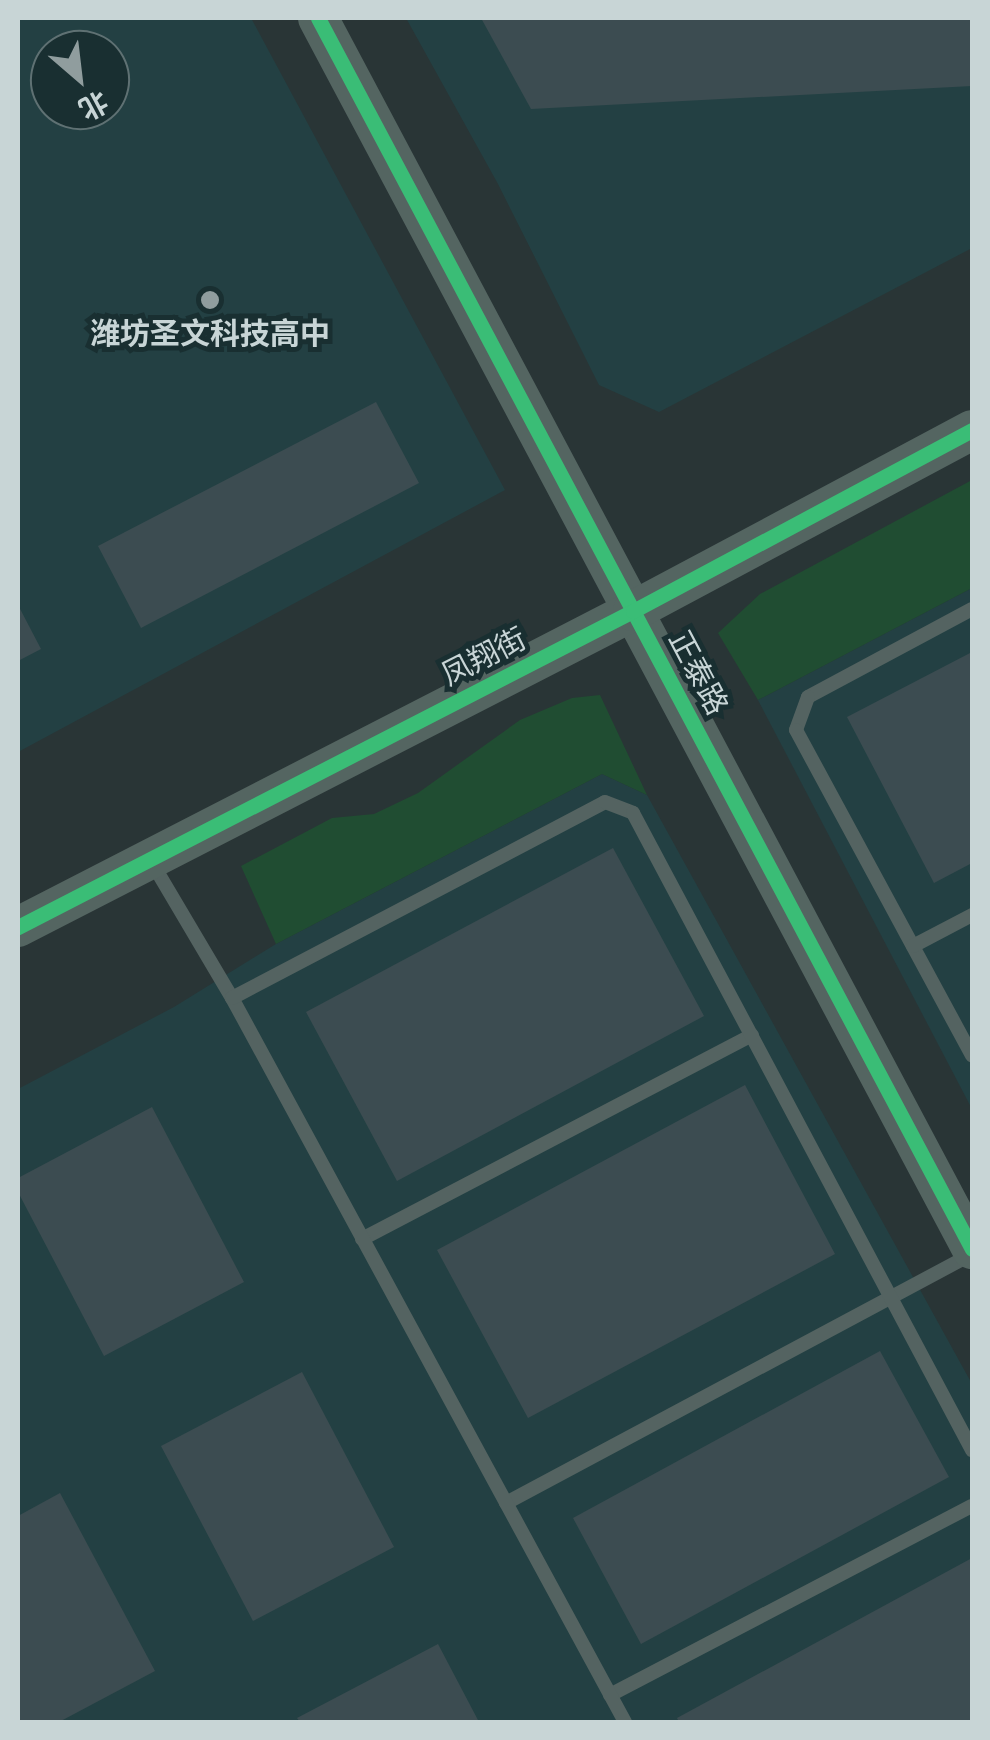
<!DOCTYPE html>
<meta charset="utf-8">
<style>
body{margin:0}
#map{position:relative;width:990px;height:1740px;overflow:hidden;background:#293536;font-family:"Fira Sans Condensed","Noto Sans SC",sans-serif}
div>[style]{position:absolute}
.built>*{inset:0;background:#234043}
.green>*{inset:0;background:#204d32}
.building>*{inset:0;background:#3c4c51}
.lane>*{height:14px;margin:-7px;padding:0 7px;transform-origin:7px;border-radius:7px;background:#546361}
.secondary>*{height:40px;margin:-20px;padding:0 20px;transform-origin:20px;border-radius:20px;background:#546561}
.cycleway>*{height:15px;margin:-7.5px;padding:0 7.5px;transform-origin:7.5px;border-radius:7.5px;background:#3abd76}
.dots>*{width:28px;height:28px;translate:-50% -50%;box-sizing:border-box;border:5px solid #192f31;border-radius:50%}
span{translate:-50% -50%;white-space:nowrap;text-align:center;line-height:1.15;-webkit-text-stroke:10px #192f31;paint-order:stroke}
.poi-label{font-size:30px;color:#c8d5d6;font-weight:700}
.street-label{font-size:30px;color:#c8d5d6}
.frame{position:absolute;inset:0;border:20px solid #c8d5d6;pointer-events:none}
.north{position:absolute;left:30px;top:30px;width:100px;height:100px;box-sizing:border-box;background:#192f31;border:2px solid #5f7173;border-radius:50%;rotate:152deg;font-size:28px;font-weight:700;line-height:40px;text-align:center;color:#c8d5d6}
.north::after{content:'';display:block;margin:auto;width:35px;height:45px;background:#909d9e;clip-path:polygon(50% 0,100% 100%,50% 72%,0 100%)}
</style>
<div id="map">
<div class="built">
<div style="clip-path:polygon(evenodd,18px 18px,251px 18px,505px 490px,18px 752px,18px 18px,50px 50px,110px 50px,110px 110px,50px 110px,50px 50px)"></div>
<div style="clip-path:polygon(406px 18px,972px 18px,972px 248px,659px 412px,599px 385px,498px 184px)"></div>
<div style="clip-path:polygon(972px 588px,972px 1109px,758px 700px)"></div>
<div style="clip-path:polygon(602px 774px,647px 795px,972px 1384px,972px 1722px,18px 1722px,18px 1089px,174px 1007px,276px 944px)"></div>
</div>
<div class="green">
<div style="clip-path:polygon(972px 480px,972px 588px,758px 700px,718px 633px,760px 594px)"></div>
<div style="clip-path:polygon(600px 695px,647px 795px,602px 774px,276px 944px,241px 866px,332px 818px,374px 814px,418px 793px,520px 720px,572px 698px)"></div>
</div>
<div class="building">
<div style="clip-path:polygon(481px 18px,972px 18px,972px 86px,531px 109px)"></div>
<div style="clip-path:polygon(376px 402px,419px 483px,141px 628px,98px 546px)"></div>
<div style="clip-path:polygon(18px 605px,41px 649px,18px 661px)"></div>
<div style="clip-path:polygon(972px 652px,972px 863px,934px 883px,847px 717px)"></div>
<div style="clip-path:polygon(613px 848px,704px 1016px,397px 1181px,306px 1012px)"></div>
<div style="clip-path:polygon(745px 1085px,835px 1254px,528px 1418px,437px 1250px)"></div>
<div style="clip-path:polygon(152px 1107px,244px 1282px,104px 1356px,18px 1192px,18px 1178px)"></div>
<div style="clip-path:polygon(880px 1351px,949px 1477px,641px 1644px,573px 1518px)"></div>
<div style="clip-path:polygon(302px 1372px,394px 1547px,253px 1621px,161px 1446px)"></div>
<div style="clip-path:polygon(60px 1493px,155px 1671px,59px 1722px,18px 1722px,18px 1516px)"></div>
<div style="clip-path:polygon(972px 1558px,972px 1721px,679px 1722px,677px 1718px)"></div>
<div style="clip-path:polygon(438px 1644px,479px 1722px,300px 1722px,297px 1718px)"></div>
</div>
<div class="lane">
<div style="left:972px;top:609px;width:186px;rotate:151.8deg"></div>
<div style="left:808px;top:697px;width:35px;rotate:110deg"></div>
<div style="left:796px;top:730px;width:370px;rotate:61.6deg"></div>
<div style="left:151px;top:861px;width:159px;rotate:59.4deg"></div>
<div style="left:913px;top:946px;width:67px;rotate:-27.7deg"></div>
<div style="left:362px;top:1239px;width:440px;rotate:-27.6deg"></div>
<div style="left:506px;top:1503px;width:528px;rotate:-28.12deg"></div>
<div style="left:610px;top:1695px;width:408px;rotate:-27.6deg"></div>
<div style="left:625px;top:1722px;width:824px;rotate:-118.49deg"></div>
<div style="left:232px;top:998px;width:421px;rotate:-27.7deg"></div>
<div style="left:605px;top:802px;width:30px;rotate:21deg"></div>
<div style="left:633px;top:813px;width:722px;rotate:61.98deg"></div>
</div>
<div class="secondary">
<div style="left:318px;top:18px;width:1394px;rotate:62.02deg"></div>
<div style="left:18px;top:927px;width:691px;rotate:-27.2deg"></div>
<div style="left:633px;top:611px;width:384px;rotate:-28.1deg"></div>
</div>
<div class="cycleway">
<div style="left:318px;top:18px;width:1394px;rotate:62.02deg"></div>
<div style="left:18px;top:927px;width:691px;rotate:-27.2deg"></div>
<div style="left:633px;top:611px;width:384px;rotate:-28.1deg"></div>
</div>
<div class="dots">
<div style="left:210px;top:300px;background:#909d9e"></div>
</div>
<div class="poi-label">
<span style="left:210px;top:334px">潍坊圣文科技高中</span>
</div>
<div class="street-label">
<span style="left:484px;top:657px;rotate:-27deg">凤翔街</span>
<span style="left:698px;top:673px;rotate:62deg">正泰路</span>
</div>
<div class="frame"></div>
<div class="north">北</div>
</div>
